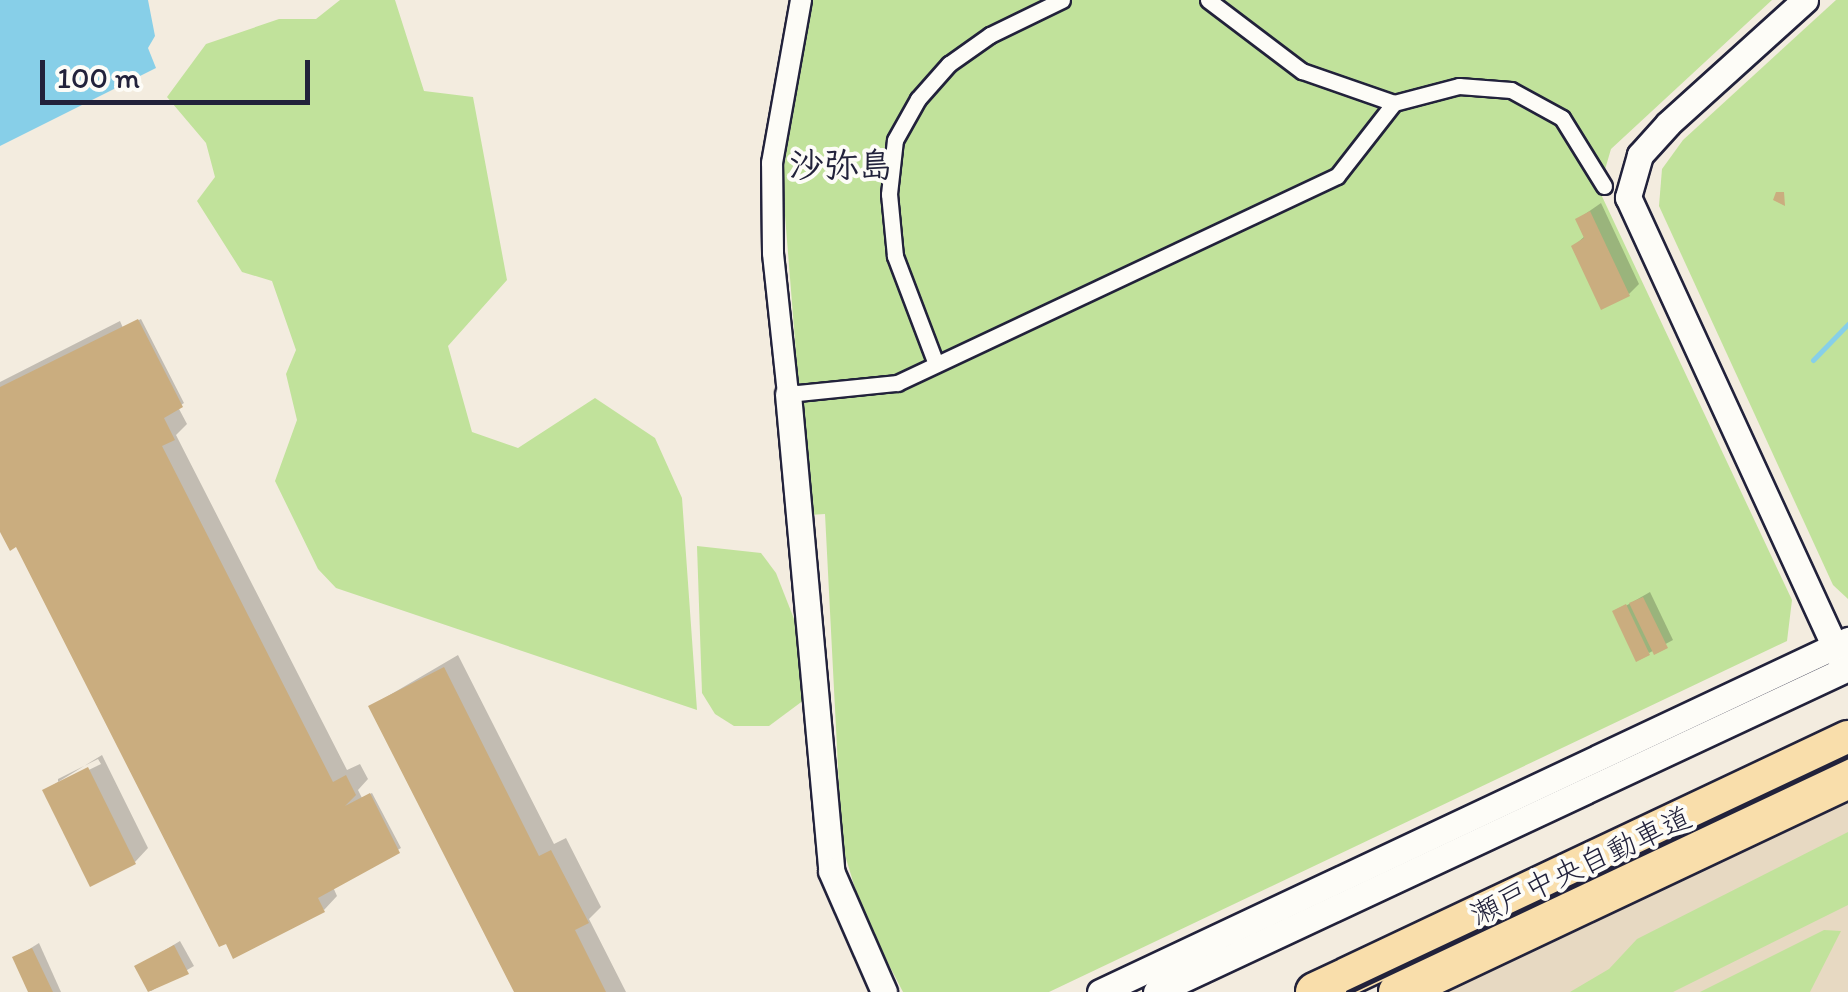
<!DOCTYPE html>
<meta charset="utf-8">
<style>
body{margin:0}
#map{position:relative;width:1848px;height:992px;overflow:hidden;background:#f3ecdf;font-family:Itim,"Klee One",sans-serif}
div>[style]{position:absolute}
.built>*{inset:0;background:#e7d9c2}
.green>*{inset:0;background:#c1e29b}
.water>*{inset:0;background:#87cfe8}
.shadow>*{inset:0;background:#0003}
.stream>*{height:5px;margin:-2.5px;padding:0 2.5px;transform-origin:2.5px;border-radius:2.5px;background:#87cfe8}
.building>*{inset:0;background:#caad7f}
.roads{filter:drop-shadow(2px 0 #22223b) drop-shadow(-2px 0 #22223b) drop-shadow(0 2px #22223b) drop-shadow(0 -2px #22223b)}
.pedestrian>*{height:15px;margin:-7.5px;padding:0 7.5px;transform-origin:7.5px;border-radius:7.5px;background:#fdfcf7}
.minor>*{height:20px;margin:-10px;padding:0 10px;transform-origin:10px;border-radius:10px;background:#fdfcf7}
.tertiary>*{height:25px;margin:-12.5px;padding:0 12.5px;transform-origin:12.5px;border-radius:12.5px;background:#fdfcf7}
.motorway>*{height:38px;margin:-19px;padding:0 19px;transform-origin:19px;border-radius:19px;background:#f9deab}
.rail>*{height:5px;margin:-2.5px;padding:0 2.5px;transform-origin:2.5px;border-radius:2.5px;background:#22223b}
span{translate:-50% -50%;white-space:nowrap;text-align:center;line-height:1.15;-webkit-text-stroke:8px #fdfcf7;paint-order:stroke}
.street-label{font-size:30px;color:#22223b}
.quarter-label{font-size:35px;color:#22223b;font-weight:700}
.scale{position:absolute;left:40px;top:60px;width:270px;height:45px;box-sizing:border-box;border:5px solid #22223b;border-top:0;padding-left:12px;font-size:30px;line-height:35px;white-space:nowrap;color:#22223b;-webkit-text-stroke:8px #fdfcf7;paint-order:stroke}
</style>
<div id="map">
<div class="built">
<div style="clip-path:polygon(1848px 803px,1848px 992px,1443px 992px)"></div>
</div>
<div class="green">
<div style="clip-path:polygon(340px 0,395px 0,424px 91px,473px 97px,507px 280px,448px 346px,472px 432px,518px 448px,595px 398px,655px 438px,682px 498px,697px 710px,336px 588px,318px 569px,275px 481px,297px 420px,286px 374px,296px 350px,272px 281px,242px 272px,197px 201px,215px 177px,206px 143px,167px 97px,206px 44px,279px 19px,316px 19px)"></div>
<div style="clip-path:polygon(812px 0,1772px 0,1611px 149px,1599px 190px,1792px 600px,1787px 641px,1049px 992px,903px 992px,863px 915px,842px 845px,825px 514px,809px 515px,782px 178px)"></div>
<div style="clip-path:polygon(1836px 0,1848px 0,1848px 599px,1833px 585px,1659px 206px,1662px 169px,1683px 140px)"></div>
<div style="clip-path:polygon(697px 546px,761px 553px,776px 573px,796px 624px,804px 700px,769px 726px,734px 726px,715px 714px,702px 693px)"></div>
<div style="clip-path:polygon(1848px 832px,1848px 905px,1673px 992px,1570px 992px,1609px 969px,1637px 939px)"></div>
<div style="clip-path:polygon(1824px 930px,1841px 931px,1810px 992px,1700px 992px)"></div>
</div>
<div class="water">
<div style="clip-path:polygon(0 0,148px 0,155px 36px,148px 48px,156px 68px,0 146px)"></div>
</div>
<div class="shadow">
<div style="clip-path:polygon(1601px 203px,1639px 284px,1629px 294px,1574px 246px,1586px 235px,1578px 219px)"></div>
<div style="clip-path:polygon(141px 319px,184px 403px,178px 407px,187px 424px,176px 435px,347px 770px,360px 764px,368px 779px,358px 790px,362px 798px,372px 793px,401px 848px,333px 887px,337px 896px,324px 910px,0 527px,0 382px,120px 321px,123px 328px)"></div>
<div style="clip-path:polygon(1650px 592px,1673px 640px,1649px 653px,1615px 612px)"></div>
<div style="clip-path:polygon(458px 655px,554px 844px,566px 838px,601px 907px,589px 919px,626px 992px,517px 992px,371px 706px)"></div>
<div style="clip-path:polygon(evenodd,102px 755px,148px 848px,135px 862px,45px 790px,102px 755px,98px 759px,101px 764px,58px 785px,58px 779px,98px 759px)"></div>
<div style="clip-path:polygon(180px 941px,194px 966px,151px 991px,137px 967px)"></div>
<div style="clip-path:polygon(39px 943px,61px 992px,31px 992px,15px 958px)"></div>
</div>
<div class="stream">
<div style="left:1813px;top:360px;width:50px;rotate:-45.8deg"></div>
</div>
<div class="building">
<div style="clip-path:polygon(1776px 192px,1784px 192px,1785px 206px,1773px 200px)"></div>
<div style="clip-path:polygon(1590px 211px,1630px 296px,1601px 310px,1571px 246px,1584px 238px,1575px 219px)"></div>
<div style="clip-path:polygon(138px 319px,183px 407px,164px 418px,175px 440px,162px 446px,333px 782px,346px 775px,356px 795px,345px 806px,370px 793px,400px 853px,318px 898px,325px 912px,233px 959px,226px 944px,219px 947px,16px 547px,10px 551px,0 532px,0 387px)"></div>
<div style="clip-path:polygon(1643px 597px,1668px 648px,1654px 655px,1629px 603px)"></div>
<div style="clip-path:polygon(1626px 604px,1650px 655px,1636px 662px,1612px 611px)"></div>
<div style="clip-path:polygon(444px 667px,539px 856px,551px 850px,589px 923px,575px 930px,606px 992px,514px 992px,368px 706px)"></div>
<div style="clip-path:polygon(88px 767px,136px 864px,90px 887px,42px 790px)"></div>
<div style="clip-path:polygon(174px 945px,189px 974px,148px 992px,134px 966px)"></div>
<div style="clip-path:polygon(32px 948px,53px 992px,28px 992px,12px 957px)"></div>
</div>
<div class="roads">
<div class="pedestrian">
<div style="left:1208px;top:0;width:118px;rotate:37.1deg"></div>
<div style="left:1302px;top:71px;width:97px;rotate:19.2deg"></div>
<div style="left:936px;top:364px;width:116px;rotate:-110.8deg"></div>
<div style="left:895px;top:256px;width:62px;rotate:-95.5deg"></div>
<div style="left:889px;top:194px;width:54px;rotate:-83.7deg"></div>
<div style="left:895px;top:140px;width:47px;rotate:-60.7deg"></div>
<div style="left:918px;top:99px;width:47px;rotate:-48.5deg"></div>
<div style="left:949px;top:64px;width:50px;rotate:-35.3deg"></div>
<div style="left:990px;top:35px;width:80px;rotate:-25.9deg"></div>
<div style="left:788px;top:394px;width:110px;rotate:-5.8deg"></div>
<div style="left:897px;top:383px;width:486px;rotate:-25.2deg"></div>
<div style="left:1337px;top:176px;width:93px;rotate:-52deg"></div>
<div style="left:1394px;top:103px;width:67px;rotate:-14.7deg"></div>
<div style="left:1459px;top:86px;width:52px;rotate:4.4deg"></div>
<div style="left:1511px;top:90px;width:58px;rotate:28.8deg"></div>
<div style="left:1562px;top:118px;width:80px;rotate:58.3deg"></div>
</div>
<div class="minor">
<div style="left:788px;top:394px;width:142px;rotate:-96.1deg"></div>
<div style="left:773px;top:253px;width:90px;rotate:-90.6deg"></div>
<div style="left:772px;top:163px;width:166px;rotate:-79.9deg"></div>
</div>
<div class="tertiary">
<div style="left:1805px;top:0;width:185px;rotate:137.9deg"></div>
<div style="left:1668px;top:124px;width:42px;rotate:132.1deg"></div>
<div style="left:1640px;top:155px;width:44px;rotate:105.9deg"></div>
<div style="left:1628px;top:197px;width:519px;rotate:65.31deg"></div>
<div style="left:788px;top:394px;width:479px;rotate:84.8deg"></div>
<div style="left:831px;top:871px;width:132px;rotate:66.3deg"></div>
<div style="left:1100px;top:992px;width:827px;rotate:-25.2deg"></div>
<div style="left:1156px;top:992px;width:764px;rotate:-25.09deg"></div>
</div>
<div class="motorway">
<div style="left:1315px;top:992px;width:590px;rotate:-25.3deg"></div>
<div style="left:1398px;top:992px;width:498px;rotate:-25.3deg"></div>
</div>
</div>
<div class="rail">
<div style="left:1348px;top:992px;width:553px;rotate:-25.27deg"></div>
</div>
<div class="street-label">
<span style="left:1581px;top:866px;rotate:-25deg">瀬戸中央自動車道</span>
</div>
<div class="quarter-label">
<span style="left:841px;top:165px">沙弥島</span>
</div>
<div class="scale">100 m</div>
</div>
